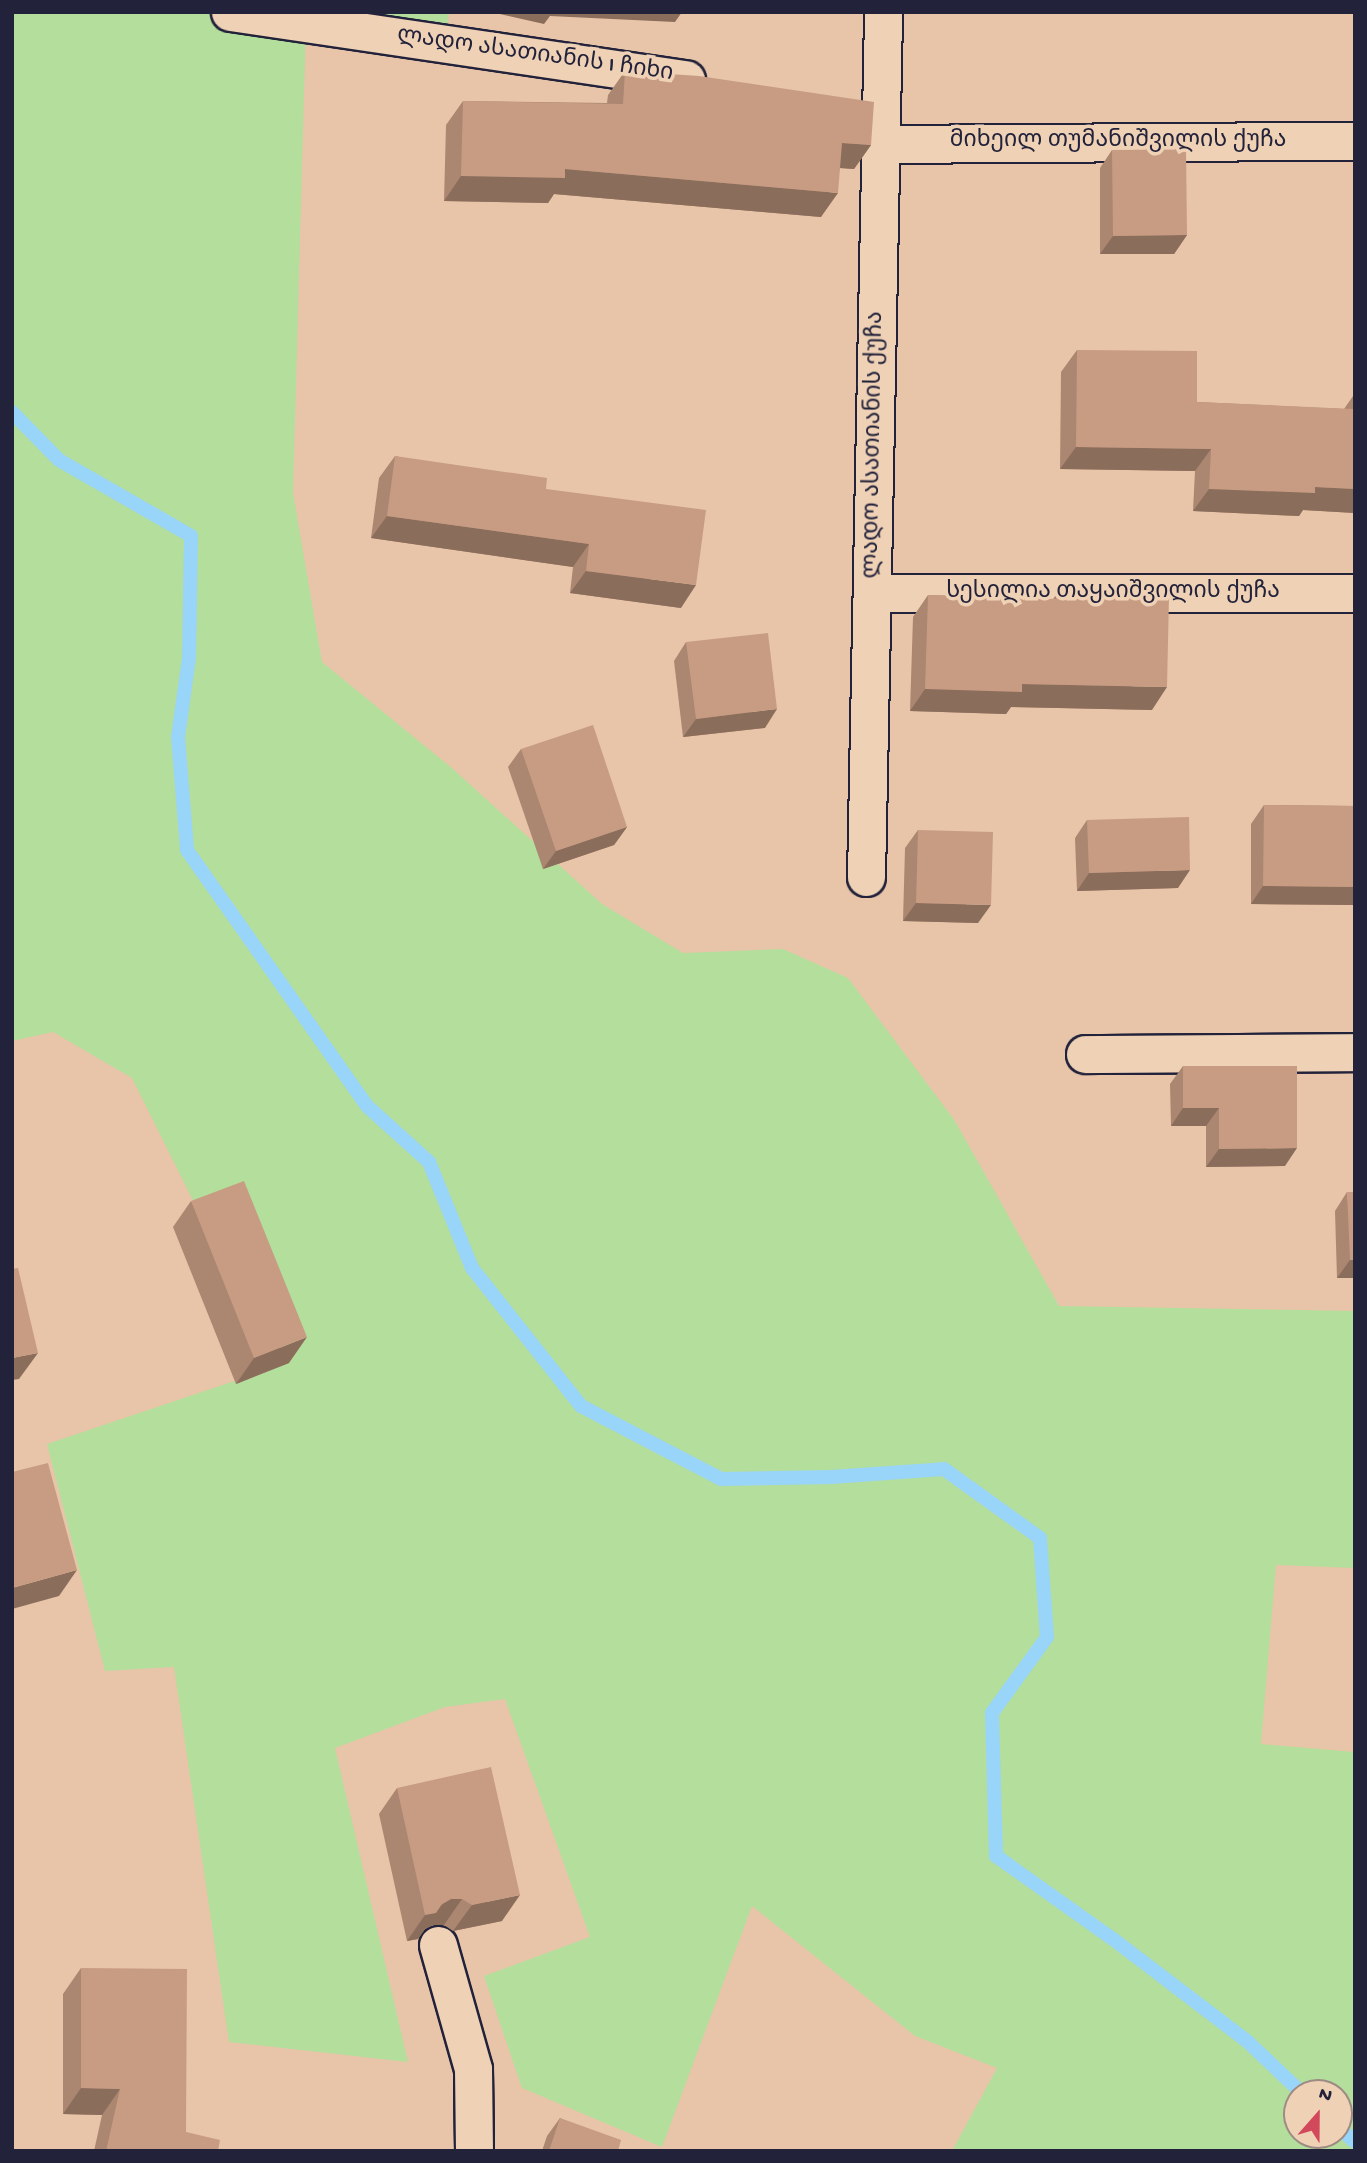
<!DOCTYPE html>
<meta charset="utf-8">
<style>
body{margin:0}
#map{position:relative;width:1367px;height:2163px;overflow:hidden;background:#e8c5a8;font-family:"Gochi Hand","Noto Sans Georgian",sans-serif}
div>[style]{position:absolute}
.green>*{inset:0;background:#b4de9c}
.stream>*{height:14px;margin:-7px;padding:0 7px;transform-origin:7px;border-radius:7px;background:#99d4f9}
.roads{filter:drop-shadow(2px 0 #22223b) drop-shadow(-2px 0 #22223b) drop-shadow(0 2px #22223b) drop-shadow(0 -2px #22223b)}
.street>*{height:37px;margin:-18.5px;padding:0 18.5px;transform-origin:18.5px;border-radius:18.5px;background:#efd1b5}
.wall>*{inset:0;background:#ab8671}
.shaded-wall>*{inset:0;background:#8b6d5c}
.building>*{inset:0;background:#c79c83}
span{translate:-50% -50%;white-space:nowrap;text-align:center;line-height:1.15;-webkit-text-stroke:7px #efd1b5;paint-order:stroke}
.street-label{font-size:23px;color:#22223b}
.frame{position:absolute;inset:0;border:14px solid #22223b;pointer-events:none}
.north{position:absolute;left:1283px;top:2079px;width:70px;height:70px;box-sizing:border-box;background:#efd1b5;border:2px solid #9d8b84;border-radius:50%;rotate:21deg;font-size:19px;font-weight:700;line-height:28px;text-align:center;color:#22223b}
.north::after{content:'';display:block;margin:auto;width:24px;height:32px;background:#d1495b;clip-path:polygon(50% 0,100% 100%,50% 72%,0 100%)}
</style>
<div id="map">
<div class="green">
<div style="clip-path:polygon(evenodd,12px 12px,449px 12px,445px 43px,306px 23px,293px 493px,322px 662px,453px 769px,602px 904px,683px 953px,783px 949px,848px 978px,955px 1121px,1059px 1306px,1355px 1311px,1355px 1568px,1276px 1565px,1261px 1744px,1355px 1752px,1355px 2151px,952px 2151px,997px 2068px,915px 2036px,752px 1906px,662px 2147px,522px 2088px,484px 1976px,590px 1937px,505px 1699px,445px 1707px,335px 1748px,408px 2062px,229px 2042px,174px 1667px,105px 1671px,47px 1444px,276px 1367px,132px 1078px,53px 1032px,12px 1041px,12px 12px,1297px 2093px,1339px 2093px,1339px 2135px,1297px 2135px,1297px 2093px)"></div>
</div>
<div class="stream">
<div style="left:12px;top:412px;width:67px;rotate:45.6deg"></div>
<div style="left:59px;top:460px;width:152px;rotate:29.9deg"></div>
<div style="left:191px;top:536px;width:122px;rotate:90.9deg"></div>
<div style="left:189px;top:658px;width:80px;rotate:97.9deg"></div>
<div style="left:178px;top:737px;width:113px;rotate:85.4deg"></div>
<div style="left:187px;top:850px;width:313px;rotate:54.9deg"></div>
<div style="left:367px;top:1106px;width:84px;rotate:42.1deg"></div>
<div style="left:429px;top:1162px;width:114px;rotate:67.9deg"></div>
<div style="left:472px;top:1268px;width:176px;rotate:51.7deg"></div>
<div style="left:581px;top:1406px;width:158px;rotate:27.5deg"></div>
<div style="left:721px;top:1479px;width:110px;rotate:-1deg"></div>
<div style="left:831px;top:1477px;width:113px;rotate:-4deg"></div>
<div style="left:944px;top:1469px;width:118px;rotate:35.7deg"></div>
<div style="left:1040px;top:1538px;width:99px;rotate:86deg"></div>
<div style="left:1047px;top:1637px;width:94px;rotate:125.9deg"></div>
<div style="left:992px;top:1713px;width:143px;rotate:88.4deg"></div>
<div style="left:996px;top:1856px;width:143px;rotate:35.4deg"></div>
<div style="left:1113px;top:1939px;width:170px;rotate:37.3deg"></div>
<div style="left:1248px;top:2042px;width:74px;rotate:43.4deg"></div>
<div style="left:1339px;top:2128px;width:21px;rotate:41deg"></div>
</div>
<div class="roads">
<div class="street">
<div style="left:230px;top:12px;width:461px;rotate:8.4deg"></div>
<div style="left:880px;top:144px;width:475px;rotate:-0.4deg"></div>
<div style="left:872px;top:593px;width:483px"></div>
<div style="left:866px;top:877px;width:865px;rotate:-88.87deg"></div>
<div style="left:1085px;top:1054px;width:270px;rotate:-0.4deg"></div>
<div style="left:438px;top:1945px;width:129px;rotate:74.2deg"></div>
<div style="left:473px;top:2069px;width:82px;rotate:89.3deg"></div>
</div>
</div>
<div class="wall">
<div style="clip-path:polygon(625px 71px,871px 145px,854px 169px,840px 168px,821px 217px,554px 194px,548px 203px,444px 201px,446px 125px,463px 101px,607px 103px,608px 95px)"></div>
<div style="clip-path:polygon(1112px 150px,1187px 235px,1174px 254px,1100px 254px,1100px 168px)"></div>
<div style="clip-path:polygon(1077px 350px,1197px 402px,1344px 409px,1353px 396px,1355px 396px,1355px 513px,1303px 510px,1299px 516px,1193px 511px,1195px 471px,1060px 469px,1061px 372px)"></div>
<div style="clip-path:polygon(395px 456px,546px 489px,681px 608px,570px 593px,573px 567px,371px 538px,379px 478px)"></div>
<div style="clip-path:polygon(928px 595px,1053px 599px,1056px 595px,1152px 710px,1011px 707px,1006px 714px,910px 711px,913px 617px)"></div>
<div style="clip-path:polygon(686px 642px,765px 728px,683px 737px,674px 661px)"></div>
<div style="clip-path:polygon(521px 749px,627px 827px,614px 845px,543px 869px,508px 767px)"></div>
<div style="clip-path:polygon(1264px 805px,1355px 806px,1355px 905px,1251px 904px,1251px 824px)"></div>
<div style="clip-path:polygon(1087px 820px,1178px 888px,1077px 891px,1075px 838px)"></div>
<div style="clip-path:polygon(918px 830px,978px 923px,903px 921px,905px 848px)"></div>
<div style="clip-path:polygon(1183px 1066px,1285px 1166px,1206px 1167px,1206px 1126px,1171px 1126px,1170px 1084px)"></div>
<div style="clip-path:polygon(1347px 1192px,1355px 1278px,1337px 1278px,1335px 1211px)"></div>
<div style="clip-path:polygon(191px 1201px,289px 1363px,236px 1384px,173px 1227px)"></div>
<div style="clip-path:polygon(397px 1788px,502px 1921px,453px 1931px,444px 1925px,433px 1925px,425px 1929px,418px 1939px,407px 1941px,379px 1814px)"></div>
<div style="clip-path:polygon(81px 1968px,186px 2132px,218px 2151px,94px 2151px,102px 2115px,63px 2114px,63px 1994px)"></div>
<div style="clip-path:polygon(560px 2118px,618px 2151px,542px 2151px,547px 2136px)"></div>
</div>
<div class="shaded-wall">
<div style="clip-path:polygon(491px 12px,682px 12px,675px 22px,550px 16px,544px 24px)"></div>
<div style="clip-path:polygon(842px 143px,871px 145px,854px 169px,825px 167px)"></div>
<div style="clip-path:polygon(565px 169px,838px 193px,821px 217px,554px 194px,548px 203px,444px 201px,461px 176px)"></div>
<div style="clip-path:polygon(1187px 235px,1174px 254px,1100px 254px,1113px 236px)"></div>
<div style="clip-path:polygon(1076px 447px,1211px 449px,1195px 471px,1060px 469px)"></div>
<div style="clip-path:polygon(1315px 487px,1355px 489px,1355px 513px,1303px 510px,1299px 516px,1193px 511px,1209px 489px)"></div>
<div style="clip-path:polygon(387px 516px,589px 544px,573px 567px,371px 538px)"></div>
<div style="clip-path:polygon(586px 571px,696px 585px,681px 608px,570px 593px)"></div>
<div style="clip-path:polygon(1022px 684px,1167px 687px,1152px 710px,1011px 707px,1006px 714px,910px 711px,925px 689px)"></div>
<div style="clip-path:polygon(777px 709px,765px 728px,683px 737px,696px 719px)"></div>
<div style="clip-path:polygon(627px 827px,614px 845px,543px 869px,556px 851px)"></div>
<div style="clip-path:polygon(1190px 870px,1178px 888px,1077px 891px,1089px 873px)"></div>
<div style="clip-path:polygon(1263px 886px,1355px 887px,1355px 905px,1251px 904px)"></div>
<div style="clip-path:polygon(916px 903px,991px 905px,978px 923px,903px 921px)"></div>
<div style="clip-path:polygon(1183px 1108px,1219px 1108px,1206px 1126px,1171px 1126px)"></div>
<div style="clip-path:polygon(1297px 1148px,1285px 1166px,1206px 1167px,1219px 1149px)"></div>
<div style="clip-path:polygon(1350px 1260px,1355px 1260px,1355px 1278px,1337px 1278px)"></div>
<div style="clip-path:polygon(307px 1337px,289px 1363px,236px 1384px,254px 1358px)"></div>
<div style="clip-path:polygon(38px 1353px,19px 1379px,12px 1380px,12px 1358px)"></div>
<div style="clip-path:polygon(77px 1570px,59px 1596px,12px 1609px,12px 1588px)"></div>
<div style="clip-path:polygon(520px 1895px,502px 1921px,453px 1931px,472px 1905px)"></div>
<div style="clip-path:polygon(451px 1899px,462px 1899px,444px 1925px,433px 1925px,425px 1929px,418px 1939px,407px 1941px,425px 1915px)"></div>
<div style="clip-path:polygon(81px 2088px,120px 2089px,102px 2115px,63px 2114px)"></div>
</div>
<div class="building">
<div style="clip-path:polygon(625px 71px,699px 76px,874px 102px,871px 145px,842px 143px,838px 193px,565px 169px,565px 178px,461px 176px,463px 101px,623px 104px)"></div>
<div style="clip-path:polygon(1186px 149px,1187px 235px,1113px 236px,1112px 150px)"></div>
<div style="clip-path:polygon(1077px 350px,1197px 351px,1197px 402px,1353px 409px,1353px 396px,1355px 396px,1355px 489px,1315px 487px,1315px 493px,1209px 489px,1211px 449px,1076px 447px)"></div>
<div style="clip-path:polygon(395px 456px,547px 478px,546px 489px,706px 510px,696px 585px,586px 571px,589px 544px,387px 516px)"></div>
<div style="clip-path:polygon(928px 595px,1056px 599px,1056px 595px,1169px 597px,1167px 687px,1022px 684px,1022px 692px,925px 689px)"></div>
<div style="clip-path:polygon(768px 633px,777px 709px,696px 719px,686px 642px)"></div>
<div style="clip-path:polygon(593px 725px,627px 827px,556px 851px,521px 749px)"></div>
<div style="clip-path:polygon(1264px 805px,1355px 806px,1355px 887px,1263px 886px)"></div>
<div style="clip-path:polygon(1189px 817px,1190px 870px,1089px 873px,1087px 820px)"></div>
<div style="clip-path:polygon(918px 830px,993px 832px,991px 905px,916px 903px)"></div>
<div style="clip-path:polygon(1183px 1066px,1297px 1066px,1297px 1148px,1219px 1149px,1219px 1108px,1183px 1108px)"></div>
<div style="clip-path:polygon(244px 1181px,307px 1337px,254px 1358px,191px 1201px)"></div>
<div style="clip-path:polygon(1347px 1192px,1355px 1192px,1355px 1260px,1350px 1260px)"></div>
<div style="clip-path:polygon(18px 1268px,38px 1353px,12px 1358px,12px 1269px)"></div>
<div style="clip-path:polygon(48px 1463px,77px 1570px,12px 1588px,12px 1472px)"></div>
<div style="clip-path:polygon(491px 1767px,520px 1895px,472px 1905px,462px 1899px,451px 1899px,442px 1904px,436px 1913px,425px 1915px,397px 1788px)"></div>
<div style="clip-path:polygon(81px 1968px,187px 1969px,186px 2132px,220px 2140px,218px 2151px,106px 2151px,120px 2089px,81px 2088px)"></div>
<div style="clip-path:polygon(560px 2118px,621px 2140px,618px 2151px,549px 2151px)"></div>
</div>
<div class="street-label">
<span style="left:535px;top:56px;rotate:8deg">ლადო ასათიანის I ჩიხი</span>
<span style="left:1118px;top:142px">მიხეილ თუმანიშვილის ქუჩა</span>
<span style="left:875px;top:445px;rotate:-89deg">ლადო ასათიანის ქუჩა</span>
<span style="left:1113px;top:593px">სესილია თაყაიშვილის ქუჩა</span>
</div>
<div class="frame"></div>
<div class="north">N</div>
</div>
